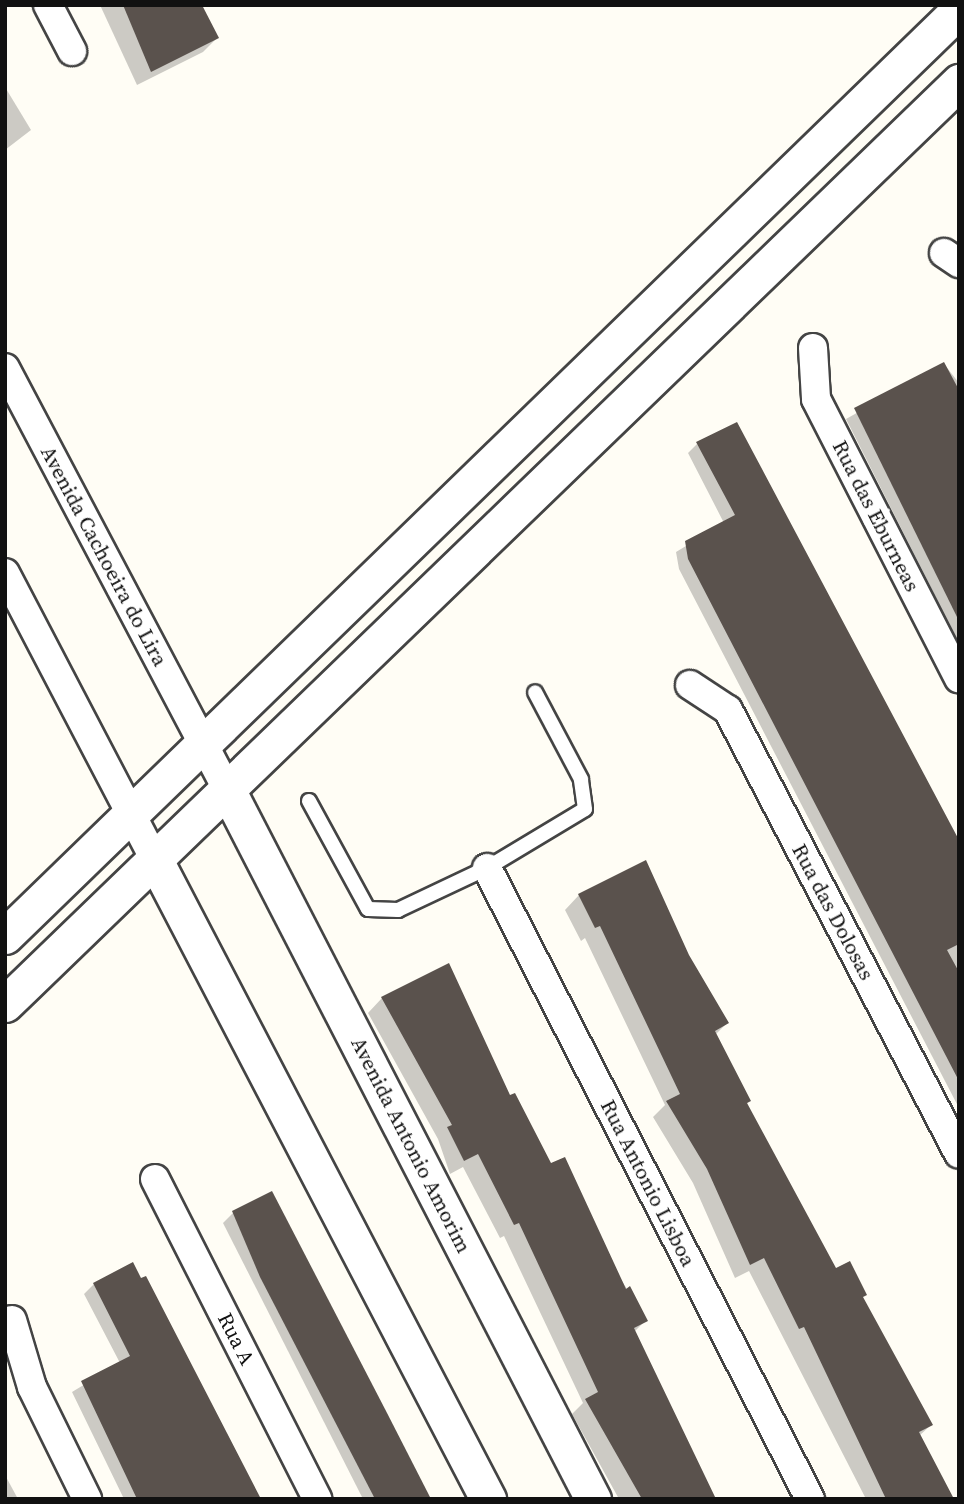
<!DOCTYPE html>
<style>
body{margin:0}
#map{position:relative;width:964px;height:1504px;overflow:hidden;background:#fffdf5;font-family:"Source Serif 4",serif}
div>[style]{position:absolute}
.shadow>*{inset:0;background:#0003}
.building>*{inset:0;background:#5a524d}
.roads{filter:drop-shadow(2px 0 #444) drop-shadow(-2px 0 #444) drop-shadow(0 2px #444) drop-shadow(0 -2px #444)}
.service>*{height:14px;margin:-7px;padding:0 7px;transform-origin:7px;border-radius:7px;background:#fff}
.minor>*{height:28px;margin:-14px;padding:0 14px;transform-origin:14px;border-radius:14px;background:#fff}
.tertiary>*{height:35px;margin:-17.5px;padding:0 17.5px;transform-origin:17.5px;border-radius:17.5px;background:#fff}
span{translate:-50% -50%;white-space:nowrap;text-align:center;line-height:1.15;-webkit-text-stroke:7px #fff;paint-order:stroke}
.street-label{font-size:21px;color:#111}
.frame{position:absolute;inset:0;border:7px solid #111;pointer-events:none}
</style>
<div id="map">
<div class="shadow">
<div style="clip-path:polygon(100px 5px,199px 5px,217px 38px,203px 52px,137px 85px)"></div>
<div style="clip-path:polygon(5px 87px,31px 130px,5px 150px)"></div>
<div style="clip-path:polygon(944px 364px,959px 383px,959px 643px,846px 419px)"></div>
<div style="clip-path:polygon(697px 444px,959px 849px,959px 1108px,679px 569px,676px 552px,724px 523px,688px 453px)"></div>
<div style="clip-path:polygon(645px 862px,687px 956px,727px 1023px,715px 1035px,749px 1101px,746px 1105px,835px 1270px,861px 1298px,931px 1425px,919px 1436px,947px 1499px,866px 1499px,749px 1271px,735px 1278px,693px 1183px,653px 1117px,665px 1105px,585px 938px,581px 941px,565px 910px,579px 895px)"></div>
<div style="clip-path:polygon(448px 966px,509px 1097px,646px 1320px,634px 1332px,714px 1498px,720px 1499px,619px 1499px,572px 1414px,583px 1403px,504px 1236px,500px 1238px,463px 1167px,450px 1174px,438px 1139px,368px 1013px,382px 998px)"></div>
<div style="clip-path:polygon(233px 1213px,429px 1499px,363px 1499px,223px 1223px)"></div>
<div style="clip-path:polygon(94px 1284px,257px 1499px,124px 1499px,72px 1392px,120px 1363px,84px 1294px)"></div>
<div style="clip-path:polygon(5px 1475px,18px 1499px,5px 1499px)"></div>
</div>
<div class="building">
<div style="clip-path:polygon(123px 5px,202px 5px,219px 38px,151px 72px)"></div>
<div style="clip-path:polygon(944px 362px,959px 390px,959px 621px,854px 408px)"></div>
<div style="clip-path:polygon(737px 422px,959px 840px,959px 944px,947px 950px,959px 972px,959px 1081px,688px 559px,685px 541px,735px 515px,696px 442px)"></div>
<div style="clip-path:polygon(646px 860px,689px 955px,729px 1023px,715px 1031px,751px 1101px,747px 1103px,836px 1268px,850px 1261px,867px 1295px,863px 1297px,933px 1425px,919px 1432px,954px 1499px,886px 1499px,804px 1327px,799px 1329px,764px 1258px,750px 1265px,707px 1169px,666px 1101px,680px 1094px,600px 926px,595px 928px,578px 894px)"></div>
<div style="clip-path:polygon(449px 963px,510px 1095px,515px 1093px,551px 1163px,565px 1157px,626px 1289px,630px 1286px,648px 1321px,634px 1328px,716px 1499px,642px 1499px,585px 1399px,598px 1392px,519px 1223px,514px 1225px,478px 1154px,464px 1161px,447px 1127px,452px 1125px,381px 997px)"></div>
<div style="clip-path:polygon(272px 1191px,386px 1411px,431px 1499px,375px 1499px,260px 1277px,232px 1211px)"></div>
<div style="clip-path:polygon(133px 1262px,141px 1278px,146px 1276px,261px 1499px,137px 1499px,81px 1381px,130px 1356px,93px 1283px)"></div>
</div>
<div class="roads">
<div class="service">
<div style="left:309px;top:801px;width:123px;rotate:61.4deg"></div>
<div style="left:368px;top:909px;width:30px;rotate:2deg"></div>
<div style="left:398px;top:910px;width:98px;rotate:-25.3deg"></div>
<div style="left:487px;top:868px;width:114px;rotate:-31deg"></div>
<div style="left:585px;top:809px;width:30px;rotate:-98deg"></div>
<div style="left:581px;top:779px;width:98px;rotate:-117.9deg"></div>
</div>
<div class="minor">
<div style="left:48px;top:5px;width:52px;rotate:62.4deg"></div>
<div style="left:944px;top:253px;width:18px;rotate:34deg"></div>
<div style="left:813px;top:348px;width:51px;rotate:86.6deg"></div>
<div style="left:816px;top:399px;width:314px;rotate:62.9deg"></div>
<div style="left:5px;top:368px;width:478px;rotate:62.2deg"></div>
<div style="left:5px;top:573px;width:324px;rotate:62.4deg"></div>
<div style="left:690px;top:685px;width:45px;rotate:33.3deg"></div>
<div style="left:728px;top:710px;width:500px;rotate:62.51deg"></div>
<div style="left:487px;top:868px;width:709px;rotate:62.89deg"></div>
<div style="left:155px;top:1179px;width:359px;rotate:63.1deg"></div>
<div style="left:12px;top:1320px;width:70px;rotate:73.4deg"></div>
<div style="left:32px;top:1387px;width:125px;rotate:63.8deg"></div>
</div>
<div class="tertiary">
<div style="left:228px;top:791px;width:797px;rotate:62.73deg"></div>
<div style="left:155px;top:860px;width:721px;rotate:62.47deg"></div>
<div style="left:5px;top:936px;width:1330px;rotate:-44.15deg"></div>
<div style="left:5px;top:1004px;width:1327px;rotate:-44.02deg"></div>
</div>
</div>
<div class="street-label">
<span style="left:876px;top:516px;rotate:63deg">Rua das Eburneas</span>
<span style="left:104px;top:556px;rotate:62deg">Avenida Cachoeira do Lira</span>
<span style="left:833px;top:912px;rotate:62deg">Rua das Dolosas</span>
<span style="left:411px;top:1145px;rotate:63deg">Avenida Antonio Amorim</span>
<span style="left:648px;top:1183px;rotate:63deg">Rua Antonio Lisboa</span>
<span style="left:236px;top:1339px;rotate:63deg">Rua A</span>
</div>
<div class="frame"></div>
</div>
